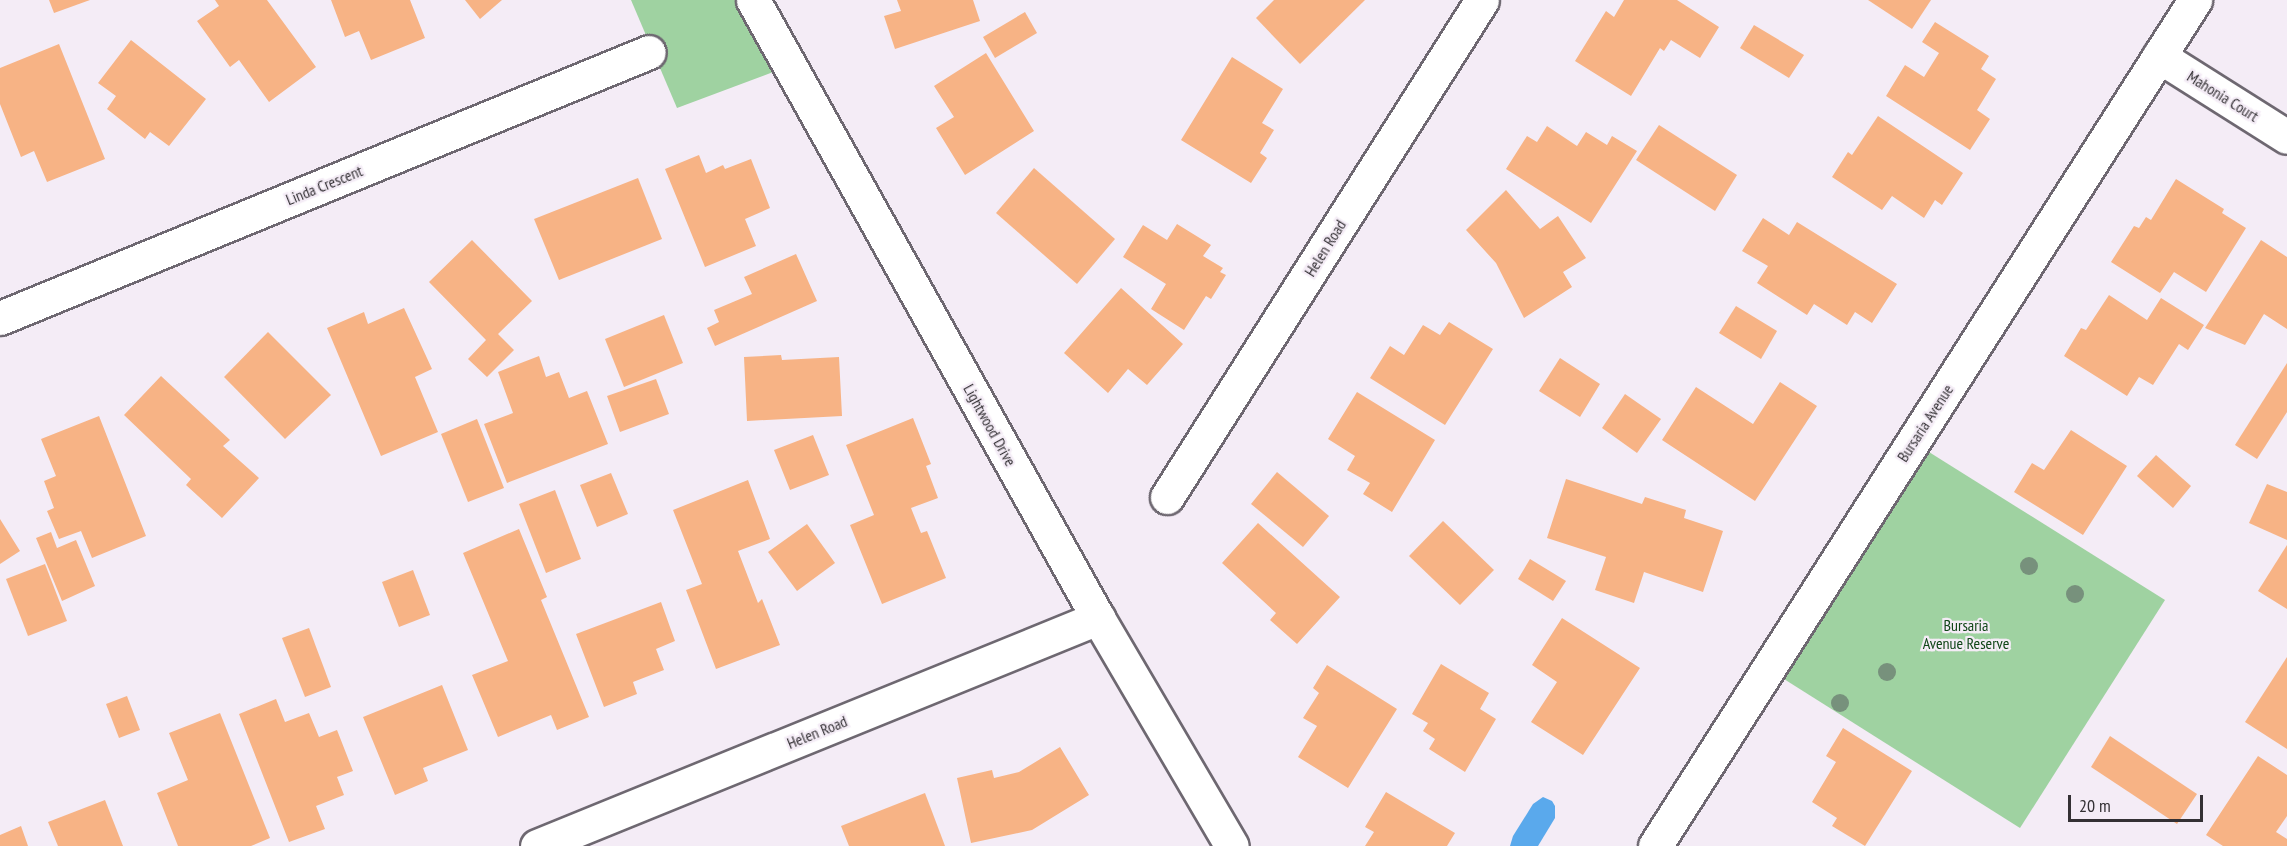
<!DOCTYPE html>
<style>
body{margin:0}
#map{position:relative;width:2287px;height:846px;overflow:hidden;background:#f4ecf6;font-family:"PT Sans Narrow",sans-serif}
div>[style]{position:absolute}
.green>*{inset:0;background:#9fd2a1}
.water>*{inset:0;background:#5aa9ec}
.building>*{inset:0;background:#f7b385}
.roads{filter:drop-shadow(2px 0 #6e6871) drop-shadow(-2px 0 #6e6871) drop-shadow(0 2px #6e6871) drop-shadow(0 -2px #6e6871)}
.minor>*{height:33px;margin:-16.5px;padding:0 16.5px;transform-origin:16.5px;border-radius:16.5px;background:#fff}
.trees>*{width:18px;height:18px;margin:-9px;border-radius:50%;background:#77917c}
span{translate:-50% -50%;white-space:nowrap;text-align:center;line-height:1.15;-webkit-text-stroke:4.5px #f4ecf6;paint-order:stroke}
.street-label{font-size:16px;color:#333034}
.park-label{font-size:16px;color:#104618}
.scale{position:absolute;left:2068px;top:795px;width:135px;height:27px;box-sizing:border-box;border:3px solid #333034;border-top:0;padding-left:8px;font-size:18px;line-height:21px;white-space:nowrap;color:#333034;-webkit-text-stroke:4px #f4ecf6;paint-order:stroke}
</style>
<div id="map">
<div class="green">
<div style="clip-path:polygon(631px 0,753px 0,789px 66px,677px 108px)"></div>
<div style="clip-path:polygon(1913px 442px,2165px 600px,2020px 828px,1768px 669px)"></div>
</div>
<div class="water">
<div style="clip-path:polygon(1543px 797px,1552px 801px,1555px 806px,1555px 818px,1538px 846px,1510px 846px,1513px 836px,1533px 804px)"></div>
</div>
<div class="building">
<div style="clip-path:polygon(49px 0,90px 0,54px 13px)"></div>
<div style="clip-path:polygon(215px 0,267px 0,316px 67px,269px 102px,239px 60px,230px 67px,197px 21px,219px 6px)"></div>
<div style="clip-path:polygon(331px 0,410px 0,425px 38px,371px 60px,359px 31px,345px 37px)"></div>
<div style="clip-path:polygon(465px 0,502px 0,480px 19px)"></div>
<div style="clip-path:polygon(897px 0,973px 0,980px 21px,895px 49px,884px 16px,901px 11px)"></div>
<div style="clip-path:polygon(1274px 0,1365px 0,1300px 64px,1256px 18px)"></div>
<div style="clip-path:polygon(1624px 0,1677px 0,1719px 27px,1700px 58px,1671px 40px,1664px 51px,1660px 48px,1631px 96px,1575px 61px,1606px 11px,1614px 17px)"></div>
<div style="clip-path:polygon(1868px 0,1931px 0,1912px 29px)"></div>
<div style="clip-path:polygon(1025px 12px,1037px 33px,995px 58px,983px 37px)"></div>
<div style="clip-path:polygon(1935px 22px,1989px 56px,1981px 69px,1996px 79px,1977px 110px,1990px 119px,1970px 150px,1886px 96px,1905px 65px,1924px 77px,1939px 53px,1922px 42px)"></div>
<div style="clip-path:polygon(1754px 25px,1804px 55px,1789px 78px,1740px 48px)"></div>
<div style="clip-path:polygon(131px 40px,206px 99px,169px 146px,150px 132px,145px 139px,107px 109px,116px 96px,98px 83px)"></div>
<div style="clip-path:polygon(59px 44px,105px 159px,47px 182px,34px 151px,21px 157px,0 104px,0 68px)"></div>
<div style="clip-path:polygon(986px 53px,1034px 131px,965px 175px,936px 128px,954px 117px,934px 86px)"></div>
<div style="clip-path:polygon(1232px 57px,1283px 89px,1262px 123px,1274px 130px,1260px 153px,1267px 158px,1251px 183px,1181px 140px)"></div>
<div style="clip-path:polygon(1878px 116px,1963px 173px,1942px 205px,1935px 200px,1924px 218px,1892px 196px,1882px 210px,1832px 177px,1848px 152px,1852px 155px)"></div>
<div style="clip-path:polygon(1659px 125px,1737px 175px,1715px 211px,1636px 160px)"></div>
<div style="clip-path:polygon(1547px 126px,1577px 146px,1586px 132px,1607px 145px,1612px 136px,1637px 151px,1591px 223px,1506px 169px,1527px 136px,1537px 142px)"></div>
<div style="clip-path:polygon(699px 155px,706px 173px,723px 165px,725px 169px,751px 159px,770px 208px,745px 219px,756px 246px,705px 267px,665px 169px)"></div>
<div style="clip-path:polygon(1034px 168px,1115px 239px,1077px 284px,996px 213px)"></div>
<div style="clip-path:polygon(638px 178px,662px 239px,559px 280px,534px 219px)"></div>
<div style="clip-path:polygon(2176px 179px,2224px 209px,2222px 213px,2246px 228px,2206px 292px,2174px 272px,2160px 293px,2111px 262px,2134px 226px,2139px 228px,2146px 217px,2151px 220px)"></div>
<div style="clip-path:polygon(1506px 190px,1540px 229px,1558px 216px,1586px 258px,1563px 272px,1572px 287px,1524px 318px,1496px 263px,1466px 230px)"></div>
<div style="clip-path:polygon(1763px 218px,1789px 235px,1797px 222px,1897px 284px,1872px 323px,1855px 312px,1847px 325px,1814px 304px,1807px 315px,1757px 283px,1768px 266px,1742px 251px)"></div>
<div style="clip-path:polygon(1177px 224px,1211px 245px,1203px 256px,1223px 268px,1220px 272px,1226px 275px,1211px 299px,1206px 296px,1184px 330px,1151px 309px,1166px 284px,1123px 257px,1143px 225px,1167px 240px)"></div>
<div style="clip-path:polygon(472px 240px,532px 301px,498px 334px,514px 350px,487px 377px,468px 359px,486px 340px,429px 282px)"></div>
<div style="clip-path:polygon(2261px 240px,2287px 257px,2287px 329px,2264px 314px,2245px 345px,2205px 328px)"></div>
<div style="clip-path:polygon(796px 254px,817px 301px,715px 346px,707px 328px,719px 322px,714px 310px,752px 294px,744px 277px)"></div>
<div style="clip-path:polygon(1121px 288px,1183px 344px,1147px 385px,1128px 369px,1108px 393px,1064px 353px)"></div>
<div style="clip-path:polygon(2109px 295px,2147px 320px,2161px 298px,2204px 325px,2188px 350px,2179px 344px,2153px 385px,2139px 377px,2127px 396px,2064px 356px,2081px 328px,2086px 330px)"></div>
<div style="clip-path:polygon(1736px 306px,1777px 331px,1761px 359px,1719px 333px)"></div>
<div style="clip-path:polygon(404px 308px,432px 369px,415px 377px,438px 432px,381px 456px,327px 328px,364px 312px,368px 324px)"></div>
<div style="clip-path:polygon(664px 315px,683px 363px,624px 387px,605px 339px)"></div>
<div style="clip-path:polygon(1449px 322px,1493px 349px,1445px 425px,1370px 378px,1390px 346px,1404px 355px,1423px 325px,1440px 335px)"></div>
<div style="clip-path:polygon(268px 332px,331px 395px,285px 439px,224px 377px)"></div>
<div style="clip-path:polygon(781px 355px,782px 360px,839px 357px,842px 416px,747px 421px,744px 357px)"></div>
<div style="clip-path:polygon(539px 356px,546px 377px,559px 372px,569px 398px,587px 391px,608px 444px,507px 483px,484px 424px,513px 413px,498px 372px)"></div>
<div style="clip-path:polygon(1560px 358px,1600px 384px,1580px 417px,1539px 391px)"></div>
<div style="clip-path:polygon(2287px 363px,2287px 412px,2257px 459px,2235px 445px)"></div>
<div style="clip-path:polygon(161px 376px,230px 440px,223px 446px,259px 478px,222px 518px,186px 485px,191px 479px,124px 415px)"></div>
<div style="clip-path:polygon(656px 379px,669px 414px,620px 432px,607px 396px)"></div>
<div style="clip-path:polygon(1780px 382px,1817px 406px,1755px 501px,1662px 440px,1696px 387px,1753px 424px)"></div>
<div style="clip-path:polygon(1357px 392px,1435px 440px,1392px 512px,1363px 494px,1370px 483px,1347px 470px,1355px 456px,1328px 439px)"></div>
<div style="clip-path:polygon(1625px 394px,1661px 419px,1637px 453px,1602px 428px)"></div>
<div style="clip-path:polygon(99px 416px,146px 536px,92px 558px,81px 531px,59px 539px,47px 511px,54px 508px,44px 481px,56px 476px,41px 439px)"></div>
<div style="clip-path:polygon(913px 418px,931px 464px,926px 466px,938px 498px,911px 508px,921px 533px,927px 531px,946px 578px,882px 604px,850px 525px,874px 515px,846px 445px)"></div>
<div style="clip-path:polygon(477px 419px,504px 488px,468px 502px,441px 434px)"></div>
<div style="clip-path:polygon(2071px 430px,2127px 466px,2083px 535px,2014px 492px,2032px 463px,2044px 470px)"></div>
<div style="clip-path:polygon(813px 435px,829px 475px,790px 490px,774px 450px)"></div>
<div style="clip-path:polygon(2156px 455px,2191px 486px,2173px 508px,2137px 476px)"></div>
<div style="clip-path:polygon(1277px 472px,1329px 516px,1303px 547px,1251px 504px)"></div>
<div style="clip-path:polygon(611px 473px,628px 514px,597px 527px,580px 485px)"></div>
<div style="clip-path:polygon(1566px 479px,1642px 504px,1645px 497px,1686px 510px,1684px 518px,1723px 531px,1703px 592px,1644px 572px,1634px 603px,1595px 590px,1606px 557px,1547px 538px)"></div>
<div style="clip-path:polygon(748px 480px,770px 539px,738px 551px,758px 603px,762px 599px,780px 645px,716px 669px,686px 590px,702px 584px,673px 510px)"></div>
<div style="clip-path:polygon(2267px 484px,2287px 492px,2287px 540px,2249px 523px)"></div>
<div style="clip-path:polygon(555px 490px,581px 559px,546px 573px,519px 504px)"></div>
<div style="clip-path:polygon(0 519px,20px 551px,0 564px)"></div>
<div style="clip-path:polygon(1443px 521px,1494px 570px,1460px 605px,1409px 556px)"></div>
<div style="clip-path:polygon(1258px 523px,1340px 597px,1297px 644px,1270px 620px,1276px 613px,1222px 563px)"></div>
<div style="clip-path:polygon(807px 524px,835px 563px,797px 591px,768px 552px)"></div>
<div style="clip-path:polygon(519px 529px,547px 597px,541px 600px,589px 717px,557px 730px,551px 715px,498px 737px,472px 675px,508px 661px,463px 553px)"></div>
<div style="clip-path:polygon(51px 532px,57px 548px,76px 540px,95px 586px,62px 601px,36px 538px)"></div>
<div style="clip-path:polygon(2287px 545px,2287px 609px,2258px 591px)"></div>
<div style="clip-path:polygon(1530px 559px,1566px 581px,1553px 601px,1518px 579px)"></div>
<div style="clip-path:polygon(45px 564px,67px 621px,28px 636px,6px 579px)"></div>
<div style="clip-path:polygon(413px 570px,430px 615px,399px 627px,382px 582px)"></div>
<div style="clip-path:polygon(661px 602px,675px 641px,656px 649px,664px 670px,633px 682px,637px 694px,604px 707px,576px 634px)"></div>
<div style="clip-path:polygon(1562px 618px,1640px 668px,1583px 755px,1531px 722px,1557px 682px,1532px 665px)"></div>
<div style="clip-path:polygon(309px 628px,331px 687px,305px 697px,282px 638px)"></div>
<div style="clip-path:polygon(2287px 657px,2287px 749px,2245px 722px)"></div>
<div style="clip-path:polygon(1441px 664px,1489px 693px,1480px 709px,1496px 719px,1465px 772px,1429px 749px,1435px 739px,1423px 731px,1428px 723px,1412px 714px)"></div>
<div style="clip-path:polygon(1327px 665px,1397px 709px,1348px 788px,1298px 757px,1317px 726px,1303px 718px,1319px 693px,1313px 688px)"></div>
<div style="clip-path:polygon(442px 685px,468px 750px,423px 768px,428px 781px,395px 795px,363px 717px)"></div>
<div style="clip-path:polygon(127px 696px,140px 730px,119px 738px,106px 704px)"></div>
<div style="clip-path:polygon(276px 699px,285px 722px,309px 713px,319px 737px,337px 730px,353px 771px,337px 777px,344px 795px,316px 806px,325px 829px,289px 842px,239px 714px)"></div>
<div style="clip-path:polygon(220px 713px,270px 838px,251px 846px,178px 846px,157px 793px,188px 780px,169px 733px)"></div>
<div style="clip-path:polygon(1843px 728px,1912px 771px,1865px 846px,1832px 826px,1837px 818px,1812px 802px,1836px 762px,1826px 756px)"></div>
<div style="clip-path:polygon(2110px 736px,2197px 794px,2177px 824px,2091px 767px)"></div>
<div style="clip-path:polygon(1060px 747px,1089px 795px,1032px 830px,971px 843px,957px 778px,992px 770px,994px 778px,1019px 772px)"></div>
<div style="clip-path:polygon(2258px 756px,2287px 775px,2287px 816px,2276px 832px,2287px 839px,2287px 846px,2223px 846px,2206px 835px)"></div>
<div style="clip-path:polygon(1386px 792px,1455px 833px,1447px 846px,1365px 846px,1374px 832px,1365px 827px)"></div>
<div style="clip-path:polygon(925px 793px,945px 846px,849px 846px,841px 826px)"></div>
<div style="clip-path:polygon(105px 800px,123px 846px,58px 846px,48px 822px)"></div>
<div style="clip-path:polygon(21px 826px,28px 846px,0 846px,0 835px)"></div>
</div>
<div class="roads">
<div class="minor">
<div style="left:753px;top:0;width:708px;rotate:60.83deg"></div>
<div style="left:1098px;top:618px;width:264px;rotate:59.6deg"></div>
<div style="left:2159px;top:56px;width:151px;rotate:32.3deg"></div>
<div style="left:0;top:318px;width:701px;rotate:-22.29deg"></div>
<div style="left:1167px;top:497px;width:588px;rotate:-57.63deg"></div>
<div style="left:537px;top:846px;width:606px;rotate:-22.12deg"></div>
<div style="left:1655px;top:846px;width:1004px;rotate:-57.45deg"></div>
</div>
</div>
<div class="trees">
<div style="left:2029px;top:566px"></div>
<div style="left:2075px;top:594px"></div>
<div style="left:1887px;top:672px"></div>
<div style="left:1840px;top:703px"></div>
</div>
<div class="street-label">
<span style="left:2223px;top:96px;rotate:32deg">Mahonia Court</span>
<span style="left:324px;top:185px;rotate:-22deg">Linda Crescent</span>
<span style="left:1325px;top:248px;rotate:-58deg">Helen Road</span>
<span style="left:1925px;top:423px;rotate:-57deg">Bursaria Avenue</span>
<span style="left:990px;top:425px;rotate:61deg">Lightwood Drive</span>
<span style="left:817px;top:732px;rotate:-22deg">Helen Road</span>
</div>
<div class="park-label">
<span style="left:1966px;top:634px">Bursaria<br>Avenue Reserve</span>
</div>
<div class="scale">20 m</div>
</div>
